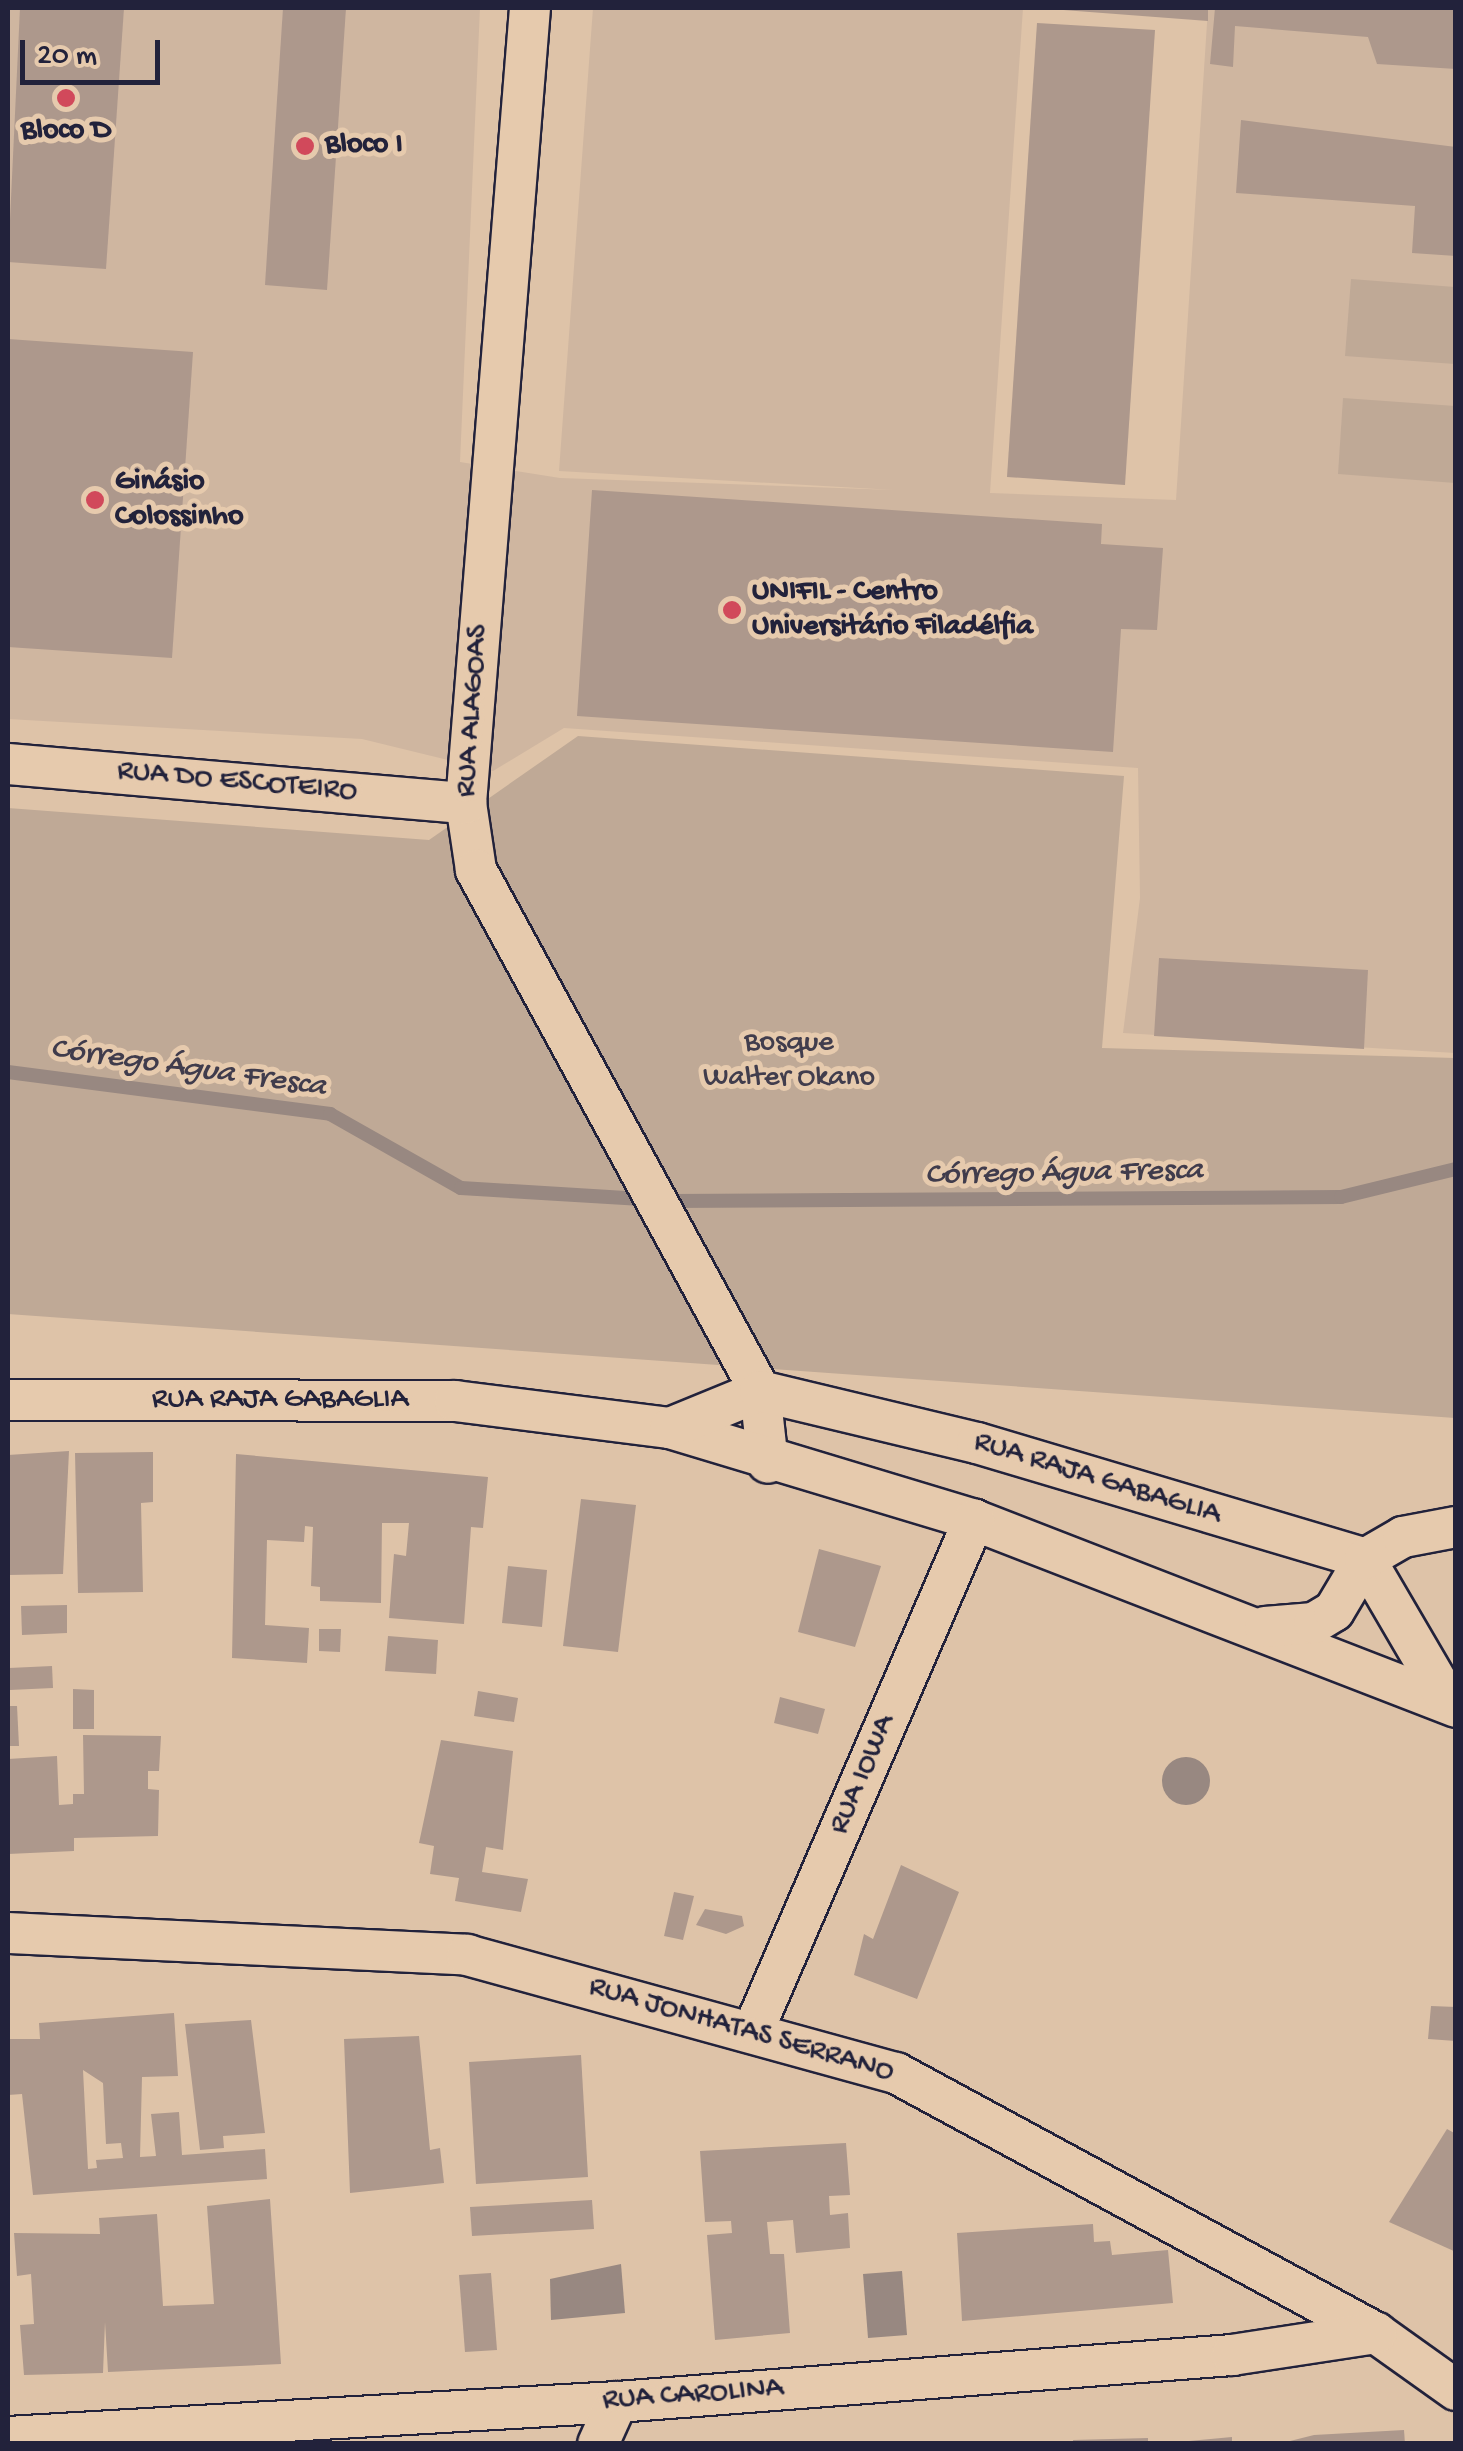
<!DOCTYPE html>
<meta charset="utf-8">
<style>
body{margin:0}
#map{position:relative;width:1463px;height:2451px;overflow:hidden;background:#dec3a8;font-family:"Gochi Hand",sans-serif}
div>[style]{position:absolute}
.built>*{inset:0;background:#cfb6a0}
.green>*{inset:0;background:#bfa996}
.water>*{inset:0;background:#988881}
.round{border-radius:50%}
.stream>*{height:14px;margin:-7px;padding:0 7px;transform-origin:7px;border-radius:7px;background:#988881}
.building>*{inset:0;background:#ad988c}
.roads{filter:drop-shadow(2px 0 #22223b) drop-shadow(-2px 0 #22223b) drop-shadow(0 2px #22223b) drop-shadow(0 -2px #22223b)}
.street>*{height:40px;margin:-20px;padding:0 20px;transform-origin:20px;border-radius:20px;background:#e6caad}
.dots>*{width:28px;height:28px;translate:-50% -50%;box-sizing:border-box;border:5px solid #e6caad;border-radius:50%}
span{translate:-50% -50%;white-space:nowrap;text-align:center;line-height:1.15;-webkit-text-stroke:10px #e6caad;paint-order:stroke}
.poi-label{font-size:30px;color:#22223b;font-weight:700}
.left{translate:0 -50%;text-align:left}
.street-label{font-size:30px;color:#22223b}
.park-label{font-size:30px;color:#413d4d}
.water-label{font-size:32px;color:#403c4c;font-style:italic}
.frame{position:absolute;inset:0;border:10px solid #22223b;pointer-events:none}
.scale{position:absolute;left:20px;top:40px;width:140px;height:45px;box-sizing:border-box;border:5px solid #22223b;border-top:0;padding-left:12px;font-size:30px;line-height:35px;white-space:nowrap;color:#22223b;-webkit-text-stroke:8px #e6caad;paint-order:stroke}
</style>
<div id="map">
<div class="built">
<div style="clip-path:polygon(8px 8px,480px 8px,460px 462px,560px 478px,894px 490px,559px 471px,593px 8px,1023px 8px,990px 493px,1176px 500px,1208px 8px,1455px 8px,1455px 1053px,1123px 1033px,1140px 898px,1138px 768px,564px 728px,493px 771px,362px 739px,8px 719px)"></div>
</div>
<div class="green">
<div style="clip-path:polygon(1351px 279px,1455px 287px,1455px 364px,1345px 356px)"></div>
<div style="clip-path:polygon(1343px 398px,1455px 406px,1455px 483px,1338px 474px)"></div>
<div style="clip-path:polygon(578px 736px,1124px 776px,1102px 1048px,1455px 1058px,1455px 1418px,8px 1314px,8px 808px,429px 840px)"></div>
</div>
<div class="water">
<div class="round" style="left:1162px;top:1757px;width:48px;height:48px"></div>
<div style="clip-path:polygon(621px 2264px,625px 2313px,551px 2320px,550px 2279px)"></div>
<div style="clip-path:polygon(902px 2271px,907px 2335px,868px 2338px,863px 2274px)"></div>
</div>
<div class="stream">
<div style="left:8px;top:1072px;width:325px;rotate:7.4deg"></div>
<div style="left:330px;top:1114px;width:150px;rotate:29.5deg"></div>
<div style="left:461px;top:1188px;width:181px;rotate:3.5deg"></div>
<div style="left:670px;top:1201px;width:671px;rotate:-0.34deg"></div>
<div style="left:1341px;top:1197px;width:118px;rotate:-13.7deg"></div>
</div>
<div class="building">
<div style="clip-path:polygon(20px 8px,124px 8px,106px 269px,8px 262px)"></div>
<div style="clip-path:polygon(283px 8px,346px 8px,327px 290px,265px 285px)"></div>
<div style="clip-path:polygon(1037px 8px,1208px 8px,1208px 21px)"></div>
<div style="clip-path:polygon(1215px 8px,1456px 8px,1456px 69px,1377px 64px,1368px 37px,1235px 26px,1233px 67px,1210px 64px)"></div>
<div style="clip-path:polygon(1037px 23px,1155px 30px,1125px 485px,1007px 477px)"></div>
<div style="clip-path:polygon(1241px 120px,1456px 147px,1456px 256px,1412px 253px,1415px 206px,1236px 193px)"></div>
<div style="clip-path:polygon(8px 339px,193px 352px,172px 658px,8px 647px)"></div>
<div style="clip-path:polygon(592px 490px,1102px 524px,1101px 544px,1163px 548px,1157px 630px,1121px 629px,1113px 752px,577px 716px)"></div>
<div style="clip-path:polygon(1159px 958px,1368px 970px,1364px 1049px,1154px 1036px)"></div>
<div style="clip-path:polygon(69px 1451px,63px 1574px,8px 1575px,8px 1455px)"></div>
<div style="clip-path:polygon(153px 1452px,153px 1502px,141px 1503px,143px 1592px,78px 1593px,75px 1453px)"></div>
<div style="clip-path:polygon(236px 1454px,488px 1477px,483px 1528px,471px 1527px,464px 1624px,389px 1618px,394px 1554px,406px 1556px,409px 1523px,382px 1523px,381px 1603px,320px 1601px,320px 1587px,311px 1586px,313px 1527px,305px 1526px,304px 1542px,267px 1540px,265px 1625px,309px 1628px,307px 1663px,232px 1658px)"></div>
<div style="clip-path:polygon(581px 1499px,636px 1505px,618px 1652px,563px 1646px)"></div>
<div style="clip-path:polygon(819px 1549px,881px 1566px,855px 1647px,798px 1632px)"></div>
<div style="clip-path:polygon(508px 1566px,547px 1570px,542px 1627px,502px 1623px)"></div>
<div style="clip-path:polygon(67px 1605px,67px 1633px,22px 1635px,21px 1606px)"></div>
<div style="clip-path:polygon(319px 1629px,341px 1629px,340px 1652px,319px 1651px)"></div>
<div style="clip-path:polygon(388px 1636px,438px 1640px,436px 1674px,385px 1671px)"></div>
<div style="clip-path:polygon(52px 1666px,53px 1688px,10px 1690px,9px 1668px)"></div>
<div style="clip-path:polygon(73px 1689px,94px 1690px,94px 1729px,73px 1729px)"></div>
<div style="clip-path:polygon(478px 1691px,518px 1698px,514px 1722px,474px 1716px)"></div>
<div style="clip-path:polygon(780px 1697px,825px 1709px,818px 1734px,774px 1723px)"></div>
<div style="clip-path:polygon(8px 1706px,17px 1706px,19px 1746px,8px 1746px)"></div>
<div style="clip-path:polygon(83px 1735px,161px 1736px,159px 1771px,148px 1771px,148px 1789px,159px 1790px,158px 1836px,74px 1838px,74px 1851px,8px 1854px,8px 1759px,57px 1756px,59px 1805px,73px 1804px,73px 1794px,84px 1794px)"></div>
<div style="clip-path:polygon(441px 1740px,513px 1751px,503px 1850px,486px 1847px,482px 1872px,528px 1879px,521px 1912px,455px 1901px,459px 1878px,430px 1874px,434px 1846px,419px 1843px)"></div>
<div style="clip-path:polygon(901px 1865px,959px 1892px,917px 1999px,854px 1975px,864px 1934px,873px 1939px)"></div>
<div style="clip-path:polygon(674px 1892px,694px 1896px,683px 1940px,664px 1936px)"></div>
<div style="clip-path:polygon(705px 1909px,742px 1916px,744px 1926px,726px 1934px,696px 1925px)"></div>
<div style="clip-path:polygon(1431px 2006px,1456px 2007px,1456px 2041px,1428px 2039px)"></div>
<div style="clip-path:polygon(evenodd,174px 2013px,178px 2076px,142px 2077px,140px 2157px,156px 2156px,151px 2114px,179px 2112px,182px 2155px,265px 2149px,267px 2179px,33px 2195px,22px 2094px,8px 2095px,8px 2039px,40px 2039px,39px 2023px,174px 2013px,83px 2070px,103px 2083px,106px 2144px,121px 2143px,123px 2158px,96px 2160px,97px 2168px,88px 2169px,83px 2070px)"></div>
<div style="clip-path:polygon(251px 2020px,265px 2133px,223px 2136px,224px 2148px,200px 2150px,185px 2024px)"></div>
<div style="clip-path:polygon(419px 2036px,430px 2150px,440px 2148px,444px 2183px,350px 2193px,344px 2039px)"></div>
<div style="clip-path:polygon(581px 2055px,588px 2177px,476px 2184px,469px 2062px)"></div>
<div style="clip-path:polygon(1447px 2129px,1456px 2134px,1456px 2252px,1389px 2222px)"></div>
<div style="clip-path:polygon(846px 2143px,850px 2195px,829px 2196px,830px 2215px,848px 2213px,850px 2248px,796px 2253px,793px 2220px,767px 2222px,770px 2254px,784px 2254px,790px 2333px,715px 2340px,707px 2235px,732px 2233px,731px 2221px,705px 2222px,700px 2151px)"></div>
<div style="clip-path:polygon(270px 2199px,281px 2364px,108px 2372px,105px 2322px,103px 2373px,24px 2375px,20px 2325px,34px 2324px,31px 2274px,17px 2276px,14px 2233px,100px 2234px,99px 2218px,157px 2214px,163px 2306px,214px 2304px,207px 2206px)"></div>
<div style="clip-path:polygon(592px 2200px,594px 2229px,472px 2236px,470px 2207px)"></div>
<div style="clip-path:polygon(1093px 2224px,1094px 2242px,1110px 2241px,1112px 2255px,1168px 2250px,1173px 2303px,962px 2321px,957px 2233px)"></div>
<div style="clip-path:polygon(491px 2273px,497px 2350px,465px 2352px,459px 2275px)"></div>
<div style="clip-path:polygon(1404px 2430px,1405px 2444px,1278px 2444px,1314px 2435px)"></div>
<div style="clip-path:polygon(1232px 2437px,1232px 2444px,1189px 2444px,1189px 2441px)"></div>
<div style="clip-path:polygon(1148px 2438px,1148px 2444px,1073px 2444px,1073px 2440px)"></div>
</div>
<div class="roads">
<div class="street">
<div style="left:530px;top:8px;width:798px;rotate:94.6deg"></div>
<div style="left:466px;top:803px;width:68px;rotate:81.5deg"></div>
<div style="left:476px;top:870px;width:593px;rotate:61.4deg"></div>
<div style="left:760px;top:1391px;width:72px;rotate:83.7deg"></div>
<div style="left:8px;top:764px;width:460px;rotate:4.9deg"></div>
<div style="left:8px;top:1400px;width:447px;rotate:0.1deg"></div>
<div style="left:455px;top:1401px;width:217px;rotate:7.2deg"></div>
<div style="left:670px;top:1428px;width:318px;rotate:16.8deg"></div>
<div style="left:974px;top:1520px;width:517px;rotate:21.2deg"></div>
<div style="left:670px;top:1428px;width:97px;rotate:-22.3deg"></div>
<div style="left:760px;top:1391px;width:223px;rotate:13.5deg"></div>
<div style="left:977px;top:1443px;width:405px;rotate:16.6deg"></div>
<div style="left:1365px;top:1559px;width:167px;rotate:59.7deg"></div>
<div style="left:1265px;top:1627px;width:49px;rotate:-4.7deg"></div>
<div style="left:1314px;top:1623px;width:23px;rotate:-31deg"></div>
<div style="left:1334px;top:1611px;width:61px;rotate:-59.2deg"></div>
<div style="left:1365px;top:1559px;width:44px;rotate:-30.1deg"></div>
<div style="left:1403px;top:1537px;width:54px;rotate:-10.7deg"></div>
<div style="left:8px;top:1933px;width:460px;rotate:2.7deg"></div>
<div style="left:467px;top:1955px;width:445px;rotate:15.4deg"></div>
<div style="left:896px;top:2073px;width:546px;rotate:28.44deg"></div>
<div style="left:1376px;top:2333px;width:98px;rotate:35.5deg"></div>
<div style="left:754px;top:2029px;width:555px;rotate:-66.63deg"></div>
<div style="left:8px;top:2437px;width:610px;rotate:-3.29deg"></div>
<div style="left:617px;top:2402px;width:617px;rotate:-4.37deg"></div>
<div style="left:1232px;top:2355px;width:146px;rotate:-8.7deg"></div>
<div style="left:598px;top:2444px;width:46px;rotate:-65.7deg"></div>
</div>
</div>
<div class="dots">
<div style="left:66px;top:98px;background:#d1495b"></div>
<div style="left:305px;top:146px;background:#d1495b"></div>
<div style="left:95px;top:500px;background:#d1495b"></div>
<div style="left:732px;top:610px;background:#d1495b"></div>
</div>
<div class="poi-label">
<span style="left:66px;top:132px">Bloco D</span>
<span class="left" style="left:325px;top:146px">Bloco I</span>
<span class="left" style="left:115px;top:500px">Ginásio<br>Colossinho</span>
<span class="left" style="left:752px;top:610px">UNIFIL - Centro<br>Universitário Filadélfia</span>
</div>
<div class="street-label">
<span style="left:474px;top:711px;rotate:-86deg">RUA ALAGOAS</span>
<span style="left:237px;top:783px;rotate:5deg">RUA DO ESCOTEIRO</span>
<span style="left:280px;top:1401px">RUA RAJA GABAGLIA</span>
<span style="left:1097px;top:1480px;rotate:17deg">RUA RAJA GABAGLIA</span>
<span style="left:864px;top:1775px;rotate:-67deg">RUA IOWA</span>
<span style="left:741px;top:2031px;rotate:16deg">RUA JONHATAS SERRANO</span>
<span style="left:693px;top:2396px;rotate:-4deg">RUA CAROLINA</span>
</div>
<div class="park-label">
<span style="left:789px;top:1061px">Bosque<br>Walter Okano</span>
</div>
<div class="water-label">
<span style="left:188px;top:1069px;rotate:8deg">Córrego Água Fresca</span>
<span style="left:1064px;top:1174px;rotate:-1deg">Córrego Água Fresca</span>
</div>
<div class="frame"></div>
<div class="scale">20 m</div>
</div>
